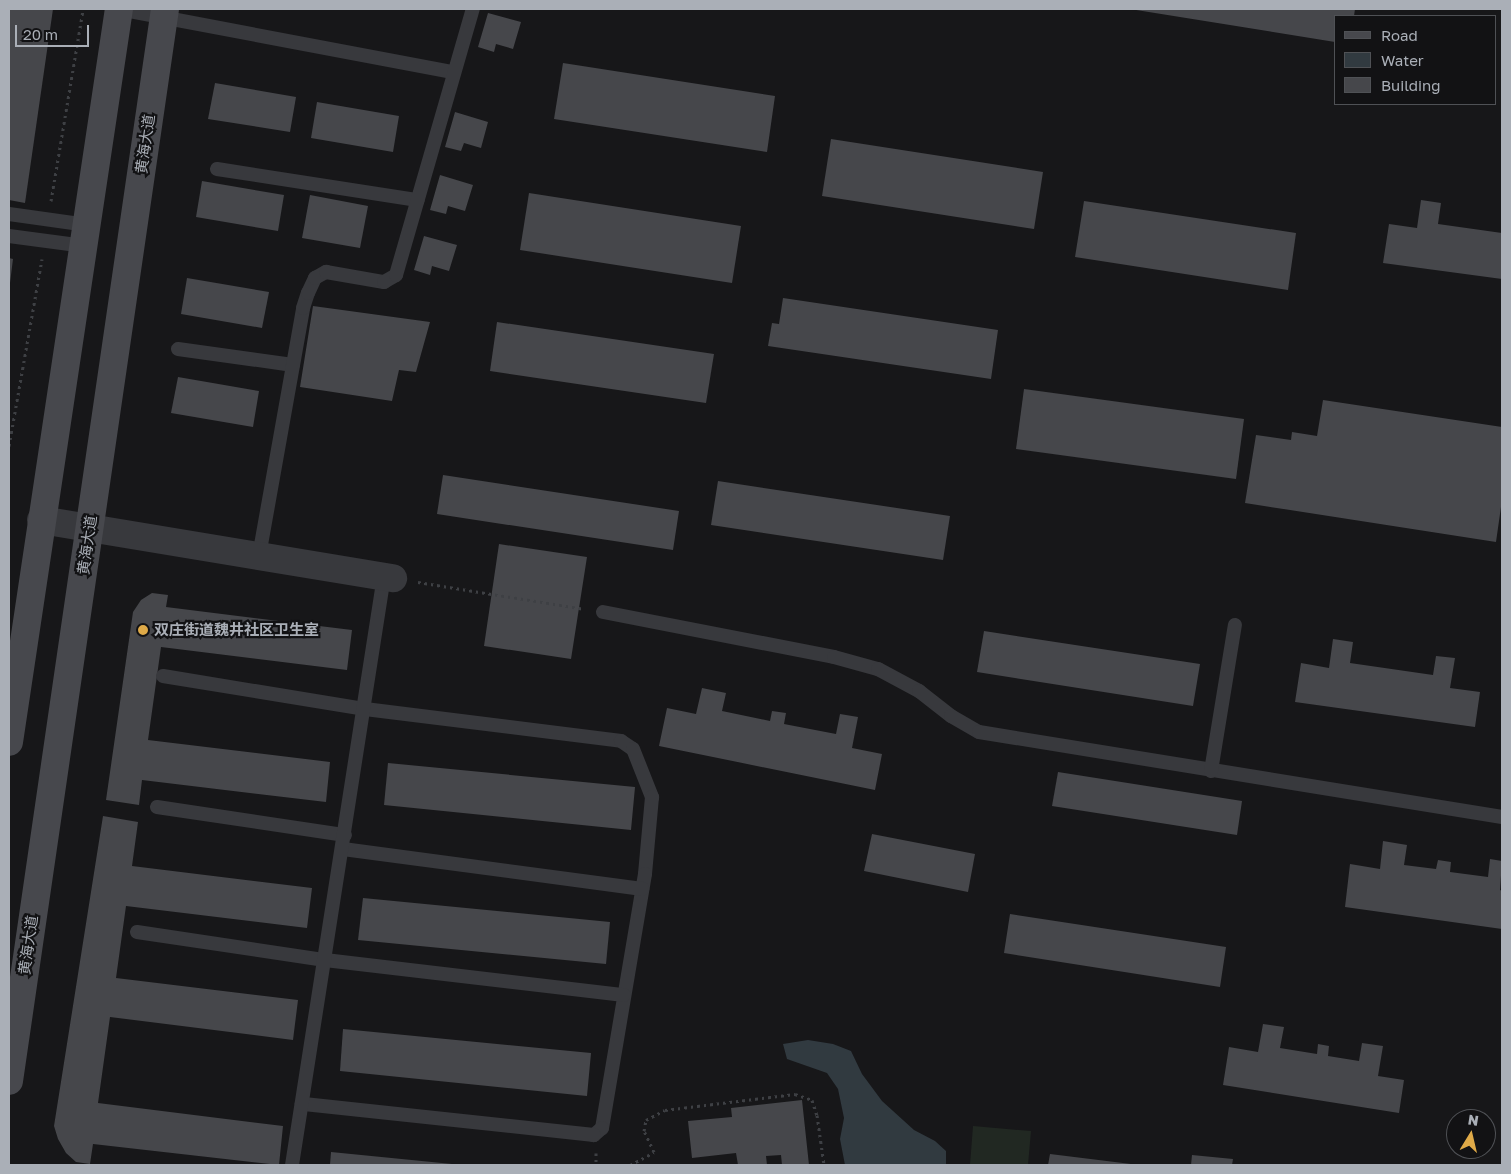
<!DOCTYPE html>
<meta charset="utf-8">
<style>
body{margin:0}
#map{position:relative;width:1511px;height:1174px;overflow:hidden;background:#171719;font-family:"Golos Text","Noto Sans SC",sans-serif}
div>[style]{position:absolute}
.green>*{inset:0;background:#212822}
.water>*{inset:0;background:#313a40}
.building>*{inset:0;background:#46474b}
.path>*{height:3px;margin-top:-1.5px;transform-origin:0;background:repeating-linear-gradient(90deg,#3e4044 0 2.5px,transparent 0 6.5px)}
.lane>*{height:14px;margin:-7px;padding:0 7px;transform-origin:7px;border-radius:7px;background:#38393d}
.street>*{height:28px;margin:-14px;padding:0 14px;transform-origin:14px;border-radius:14px;background:#38393d}
.secondary>*{height:28px;margin:-14px;padding:0 14px;transform-origin:14px;border-radius:14px;background:#47484d}
.dots>*{width:14px;height:14px;translate:-50% -50%;box-sizing:border-box;border:2px solid #121214;border-radius:50%}
span{translate:-50% -50%;white-space:nowrap;text-align:center;line-height:1.15;-webkit-text-stroke:4.5px #121214;paint-order:stroke}
.street-label{font-size:15px;color:#aaafb7}
.poi-label{font-size:15px;color:#aaafb7;font-weight:700}
.left{translate:0 -50%;text-align:left}
.frame{position:absolute;inset:0;border:10px solid #aaafb7;pointer-events:none}
.legend{position:absolute;left:1334px;top:15px;width:162px;height:90px;box-sizing:border-box;background:#121214;border:1px solid #4f5155;margin:0;padding:6px 9px;list-style:none;font-size:15px;color:#aaafb7}
.legend li{display:flex;align-items:center;gap:10px;height:25px}
.legend b{width:25px;border:1px solid #4f5155}
.north{position:absolute;left:1446px;top:1109px;width:50px;height:50px;box-sizing:border-box;background:#121214;border:1px solid #4f5155;border-radius:50%;rotate:9deg;font-size:14px;font-weight:700;line-height:20px;text-align:center;color:#aaafb7}
.north::after{content:'';display:block;margin:auto;width:18px;height:22px;background:#dfaa48;clip-path:polygon(50% 0,100% 100%,50% 72%,0 100%)}
.scale{position:absolute;left:15px;top:25px;width:74px;height:22px;box-sizing:border-box;border:2px solid #aaafb7;border-top:0;padding-left:6px;font-size:15px;line-height:18px;white-space:nowrap;color:#aaafb7;-webkit-text-stroke:4px #121214;paint-order:stroke}
</style>
<div id="map">
<div class="green">
<div style="clip-path:polygon(973px 1126px,1031px 1131px,1028px 1165px,970px 1165px)"></div>
</div>
<div class="water">
<div style="clip-path:polygon(808px 1040px,833px 1044px,851px 1051px,862px 1074px,882px 1101px,914px 1130px,935px 1141px,946px 1151px,946px 1165px,845px 1165px,840px 1139px,844px 1118px,838px 1089px,827px 1073px,787px 1059px,783px 1044px)"></div>
</div>
<div class="building">
<div style="clip-path:polygon(9px 9px,53px 9px,25px 203px,9px 200px)"></div>
<div style="clip-path:polygon(1130px 9px,1355px 9px,1354px 16px,1335px 16px,1335px 42px)"></div>
<div style="clip-path:polygon(488px 13px,521px 22px,513px 49px,496px 44px,494px 52px,478px 47px)"></div>
<div style="clip-path:polygon(563px 63px,775px 96px,767px 152px,554px 119px)"></div>
<div style="clip-path:polygon(215px 83px,296px 97px,290px 132px,208px 119px)"></div>
<div style="clip-path:polygon(317px 102px,399px 116px,393px 152px,311px 138px)"></div>
<div style="clip-path:polygon(455px 112px,488px 122px,481px 148px,464px 143px,461px 151px,445px 147px)"></div>
<div style="clip-path:polygon(831px 139px,1043px 172px,1034px 229px,822px 196px)"></div>
<div style="clip-path:polygon(440px 175px,473px 185px,465px 211px,448px 206px,446px 214px,430px 210px)"></div>
<div style="clip-path:polygon(202px 181px,284px 195px,278px 231px,196px 217px)"></div>
<div style="clip-path:polygon(529px 193px,741px 226px,732px 283px,520px 250px)"></div>
<div style="clip-path:polygon(310px 195px,368px 206px,360px 248px,302px 238px)"></div>
<div style="clip-path:polygon(1421px 200px,1441px 203px,1438px 224px,1502px 233px,1502px 279px,1383px 263px,1389px 224px,1417px 228px)"></div>
<div style="clip-path:polygon(1084px 201px,1296px 233px,1288px 290px,1075px 257px)"></div>
<div style="clip-path:polygon(424px 236px,457px 245px,449px 271px,432px 266px,430px 275px,414px 270px)"></div>
<div style="clip-path:polygon(9px 258px,13px 259px,10px 283px,9px 283px)"></div>
<div style="clip-path:polygon(187px 278px,269px 292px,262px 328px,181px 314px)"></div>
<div style="clip-path:polygon(783px 298px,998px 330px,991px 379px,768px 346px,772px 323px,779px 324px)"></div>
<div style="clip-path:polygon(313px 306px,430px 322px,416px 372px,399px 370px,392px 401px,300px 387px)"></div>
<div style="clip-path:polygon(497px 322px,714px 354px,706px 403px,490px 371px)"></div>
<div style="clip-path:polygon(178px 377px,259px 391px,253px 427px,171px 413px)"></div>
<div style="clip-path:polygon(1024px 389px,1244px 419px,1236px 479px,1016px 449px)"></div>
<div style="clip-path:polygon(1323px 400px,1502px 427px,1502px 500px,1496px 542px,1245px 503px,1256px 435px,1291px 440px,1292px 432px,1317px 436px)"></div>
<div style="clip-path:polygon(443px 475px,679px 511px,673px 550px,437px 514px)"></div>
<div style="clip-path:polygon(718px 481px,950px 516px,943px 560px,711px 525px)"></div>
<div style="clip-path:polygon(499px 544px,587px 557px,571px 659px,484px 646px)"></div>
<div style="clip-path:polygon(152px 593px,168px 595px,166px 607px,352px 630px,347px 670px,161px 647px,148px 740px,330px 762px,326px 802px,142px 780px,139px 805px,106px 800px,133px 612px,141px 600px)"></div>
<div style="clip-path:polygon(984px 631px,1200px 664px,1193px 706px,977px 672px)"></div>
<div style="clip-path:polygon(1333px 639px,1353px 642px,1350px 663px,1433px 675px,1436px 656px,1455px 658px,1450px 688px,1480px 692px,1475px 727px,1295px 702px,1301px 663px,1329px 668px)"></div>
<div style="clip-path:polygon(702px 688px,726px 693px,722px 711px,770px 721px,772px 711px,786px 713px,784px 724px,836px 734px,840px 714px,858px 717px,852px 748px,882px 754px,875px 790px,659px 746px,667px 708px,696px 714px)"></div>
<div style="clip-path:polygon(388px 763px,635px 787px,631px 830px,384px 805px)"></div>
<div style="clip-path:polygon(1058px 772px,1242px 801px,1237px 835px,1052px 806px)"></div>
<div style="clip-path:polygon(103px 816px,138px 822px,132px 866px,312px 888px,307px 928px,126px 906px,116px 978px,298px 1000px,293px 1040px,110px 1017px,98px 1103px,283px 1126px,279px 1165px,93px 1144px,90px 1164px,76px 1162px,66px 1153px,58px 1139px,54px 1126px)"></div>
<div style="clip-path:polygon(872px 834px,975px 854px,968px 892px,864px 871px)"></div>
<div style="clip-path:polygon(1383px 841px,1407px 845px,1404px 865px,1436px 869px,1438px 860px,1451px 862px,1450px 872px,1488px 877px,1490px 859px,1502px 861px,1500px 890px,1502px 891px,1502px 929px,1345px 907px,1350px 864px,1380px 869px)"></div>
<div style="clip-path:polygon(363px 898px,610px 922px,606px 964px,358px 940px)"></div>
<div style="clip-path:polygon(1010px 914px,1226px 947px,1220px 987px,1004px 953px)"></div>
<div style="clip-path:polygon(1263px 1024px,1284px 1027px,1280px 1048px,1317px 1054px,1318px 1044px,1329px 1046px,1328px 1056px,1359px 1061px,1362px 1043px,1383px 1046px,1378px 1076px,1404px 1080px,1399px 1113px,1223px 1085px,1229px 1047px,1258px 1052px)"></div>
<div style="clip-path:polygon(343px 1029px,591px 1053px,587px 1096px,340px 1071px)"></div>
<div style="clip-path:polygon(802px 1100px,809px 1165px,782px 1165px,781px 1155px,766px 1156px,767px 1165px,738px 1165px,736px 1153px,692px 1158px,688px 1121px,732px 1117px,731px 1108px)"></div>
<div style="clip-path:polygon(331px 1152px,452px 1164px,452px 1165px,330px 1165px)"></div>
<div style="clip-path:polygon(1050px 1154px,1131px 1164px,1131px 1165px,1048px 1165px)"></div>
<div style="clip-path:polygon(1192px 1155px,1233px 1159px,1232px 1165px,1191px 1165px)"></div>
</div>
<div class="path">
<div style="left:51px;top:201px;width:195px;rotate:-80.5deg"></div>
<div style="left:9px;top:446px;width:190px;rotate:-80deg"></div>
<div style="left:418px;top:582px;width:169px;rotate:9.2deg"></div>
<div style="left:596px;top:1153px;width:12px;rotate:90deg"></div>
<div style="left:630px;top:1165px;width:27px;rotate:-28deg"></div>
<div style="left:654px;top:1152px;width:23px;rotate:-115deg"></div>
<div style="left:644px;top:1131px;width:11px;rotate:-80deg"></div>
<div style="left:646px;top:1120px;width:21px;rotate:-28deg"></div>
<div style="left:665px;top:1110px;width:131px;rotate:-7deg"></div>
<div style="left:795px;top:1094px;width:18px;rotate:19deg"></div>
<div style="left:812px;top:1100px;width:16px;rotate:72deg"></div>
<div style="left:817px;top:1115px;width:50px;rotate:82deg"></div>
</div>
<div class="lane">
<div style="left:119px;top:9px;width:341px;rotate:10.7deg"></div>
<div style="left:217px;top:169px;width:203px;rotate:8.8deg"></div>
<div style="left:9px;top:214px;width:79px;rotate:8deg"></div>
<div style="left:9px;top:236px;width:76px;rotate:7.6deg"></div>
<div style="left:178px;top:349px;width:116px;rotate:7.9deg"></div>
<div style="left:259px;top:556px;width:252px;rotate:-79.9deg"></div>
<div style="left:303px;top:308px;width:16px;rotate:-72deg"></div>
<div style="left:308px;top:293px;width:17px;rotate:-65deg"></div>
<div style="left:315px;top:278px;width:13px;rotate:-29deg"></div>
<div style="left:326px;top:272px;width:59px;rotate:9.8deg"></div>
<div style="left:384px;top:282px;width:14px;rotate:-30deg"></div>
<div style="left:396px;top:275px;width:277px;rotate:-73.9deg"></div>
<div style="left:603px;top:612px;width:235px;rotate:11deg"></div>
<div style="left:834px;top:657px;width:46px;rotate:15.3deg"></div>
<div style="left:878px;top:669px;width:47px;rotate:28.2deg"></div>
<div style="left:919px;top:691px;width:41px;rotate:38deg"></div>
<div style="left:951px;top:716px;width:32px;rotate:30deg"></div>
<div style="left:979px;top:732px;width:530px;rotate:9.23deg"></div>
<div style="left:163px;top:676px;width:205px;rotate:9.3deg"></div>
<div style="left:365px;top:709px;width:258px;rotate:7.1deg"></div>
<div style="left:621px;top:741px;width:14px;rotate:34deg"></div>
<div style="left:633px;top:749px;width:52px;rotate:68.4deg"></div>
<div style="left:652px;top:797px;width:77px;rotate:95.2deg"></div>
<div style="left:645px;top:874px;width:258px;rotate:99.6deg"></div>
<div style="left:602px;top:1128px;width:11px;rotate:139deg"></div>
<div style="left:594px;top:1135px;width:294px;rotate:-173.9deg"></div>
<div style="left:1211px;top:771px;width:148px;rotate:-80.7deg"></div>
<div style="left:157px;top:807px;width:190px;rotate:8.5deg"></div>
<div style="left:343px;top:849px;width:302px;rotate:7.6deg"></div>
<div style="left:137px;top:932px;width:190px;rotate:8.5deg"></div>
<div style="left:325px;top:960px;width:301px;rotate:6.7deg"></div>
<div style="left:292px;top:1165px;width:596px;rotate:-81.12deg"></div>
</div>
<div class="street">
<div style="left:41px;top:520px;width:357px;rotate:9.4deg"></div>
</div>
<div class="secondary">
<div style="left:9px;top:742px;width:741px;rotate:-81.47deg"></div>
<div style="left:9px;top:1081px;width:1083px;rotate:-81.72deg"></div>
</div>
<div class="dots">
<div style="left:143px;top:630px;background:#dfaa48"></div>
</div>
<div class="street-label">
<span style="left:145px;top:144px;rotate:-82deg">黄海大道</span>
<span style="left:87px;top:545px;rotate:-82deg">黄海大道</span>
<span style="left:28px;top:945px;rotate:-82deg">黄海大道</span>
</div>
<div class="poi-label">
<span class="left" style="left:154px;top:630px">双庄街道魏井社区卫生室</span>
</div>
<div class="frame"></div>
<ul class="legend">
<li><b style="height:6px;background:#47484d"></b>Road</li>
<li><b style="height:14px;background:#313a40"></b>Water</li>
<li><b style="height:14px;background:#46474b"></b>Building</li>
</ul>
<div class="north">N</div>
<div class="scale">20 m</div>
</div>
